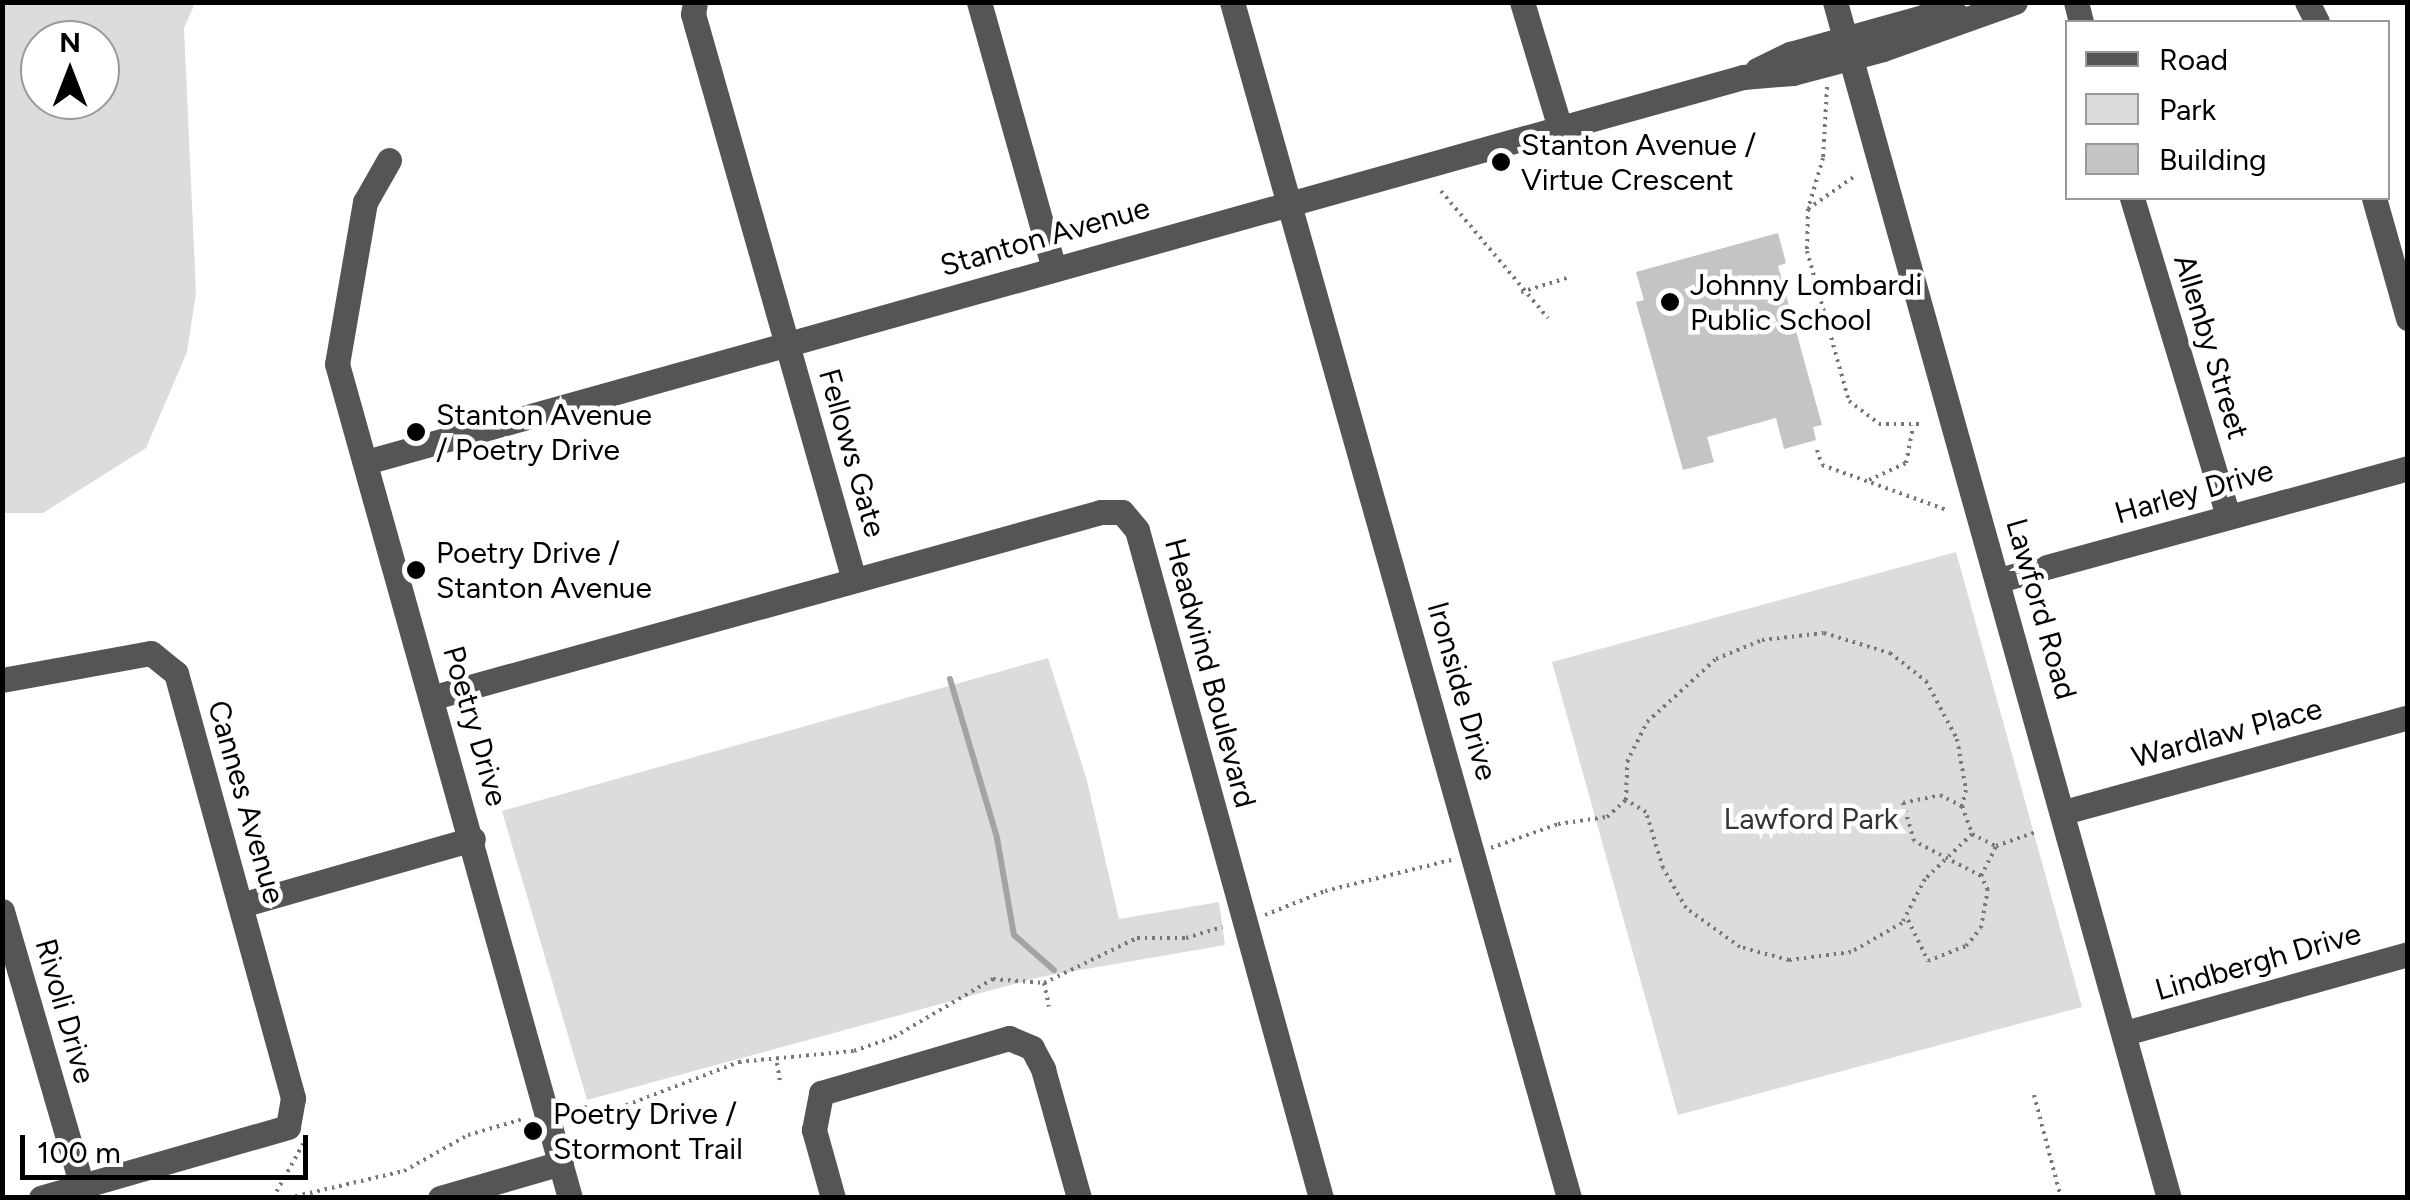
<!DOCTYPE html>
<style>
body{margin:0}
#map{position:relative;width:2410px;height:1200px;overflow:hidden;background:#fff;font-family:Figtree,sans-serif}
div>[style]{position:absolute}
.green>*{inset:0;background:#dcdcdc}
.stream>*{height:6px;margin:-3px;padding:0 3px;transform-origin:3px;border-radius:3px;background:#a3a3a3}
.building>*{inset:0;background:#c4c4c4}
.path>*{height:4px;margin-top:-2px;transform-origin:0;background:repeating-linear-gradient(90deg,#777 0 2.5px,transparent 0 7.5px)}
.minor>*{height:25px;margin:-12.5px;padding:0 12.5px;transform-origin:12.5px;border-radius:12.5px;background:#555}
.dots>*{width:28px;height:28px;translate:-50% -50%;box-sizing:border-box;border:5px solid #fff;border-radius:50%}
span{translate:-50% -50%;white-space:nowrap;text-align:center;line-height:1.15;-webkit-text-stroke:9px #fff;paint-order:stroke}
.poi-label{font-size:30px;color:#000}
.left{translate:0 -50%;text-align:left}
.street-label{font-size:30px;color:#000}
.park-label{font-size:30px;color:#333}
.frame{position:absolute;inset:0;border:5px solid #000;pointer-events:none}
.legend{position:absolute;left:2065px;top:20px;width:325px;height:180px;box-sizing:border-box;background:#fff;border:2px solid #999;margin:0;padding:12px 18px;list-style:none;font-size:30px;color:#000}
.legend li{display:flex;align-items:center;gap:20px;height:50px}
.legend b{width:50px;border:2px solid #999}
.north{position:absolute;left:20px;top:20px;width:100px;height:100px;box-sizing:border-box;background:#fff;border:2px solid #999;border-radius:50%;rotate:0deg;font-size:28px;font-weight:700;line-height:40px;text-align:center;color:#000}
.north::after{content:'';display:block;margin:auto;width:35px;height:45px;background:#000;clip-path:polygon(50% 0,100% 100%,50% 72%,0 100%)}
.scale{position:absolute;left:20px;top:1135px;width:288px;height:45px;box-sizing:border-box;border:5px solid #000;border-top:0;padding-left:12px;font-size:30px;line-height:35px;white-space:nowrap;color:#000;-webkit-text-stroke:8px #fff;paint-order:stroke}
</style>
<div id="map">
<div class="green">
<div style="clip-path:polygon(evenodd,2px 3px,195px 3px,184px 28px,196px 293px,187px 352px,146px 448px,43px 513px,3px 513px,2px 3px,40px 40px,100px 40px,100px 100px,40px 100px,40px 40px)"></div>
<div style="clip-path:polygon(1956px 552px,2082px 1007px,1678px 1115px,1552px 662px)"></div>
<div style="clip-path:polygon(1048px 658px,1086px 777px,1119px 919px,1219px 902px,1225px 945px,1040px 977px,587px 1100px,502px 811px)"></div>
</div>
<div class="stream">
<div style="left:950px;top:679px;width:166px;rotate:73.5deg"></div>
<div style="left:997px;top:838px;width:98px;rotate:80.1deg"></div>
<div style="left:1014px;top:935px;width:53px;rotate:41.2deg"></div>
</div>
<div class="building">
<div style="clip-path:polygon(1778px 233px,1786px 263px,1778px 266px,1822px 425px,1813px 427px,1816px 440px,1784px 449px,1776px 418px,1707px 437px,1714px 462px,1683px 470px,1636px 302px,1644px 300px,1636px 272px)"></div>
</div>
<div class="path">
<div style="left:1827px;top:87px;width:71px;rotate:93.2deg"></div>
<div style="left:1823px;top:158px;width:53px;rotate:106.4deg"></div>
<div style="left:1808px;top:209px;width:42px;rotate:91.4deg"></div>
<div style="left:1807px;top:251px;width:156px;rotate:74.4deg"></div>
<div style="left:1849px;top:401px;width:38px;rotate:37deg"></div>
<div style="left:1879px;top:424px;width:44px"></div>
<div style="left:1441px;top:191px;width:166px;rotate:49.9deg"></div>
<div style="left:1808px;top:209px;width:57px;rotate:-35.1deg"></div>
<div style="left:1521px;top:292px;width:51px;rotate:-17deg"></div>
<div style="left:1817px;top:450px;width:16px;rotate:72deg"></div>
<div style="left:1822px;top:465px;width:133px;rotate:19.8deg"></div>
<div style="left:1869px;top:480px;width:41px;rotate:-24.7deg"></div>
<div style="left:1906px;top:463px;width:38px;rotate:-79deg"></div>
<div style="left:1972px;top:834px;width:27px;rotate:27deg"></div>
<div style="left:1996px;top:846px;width:42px;rotate:-19.3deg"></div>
<div style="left:1491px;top:848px;width:71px;rotate:-19.7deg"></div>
<div style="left:1558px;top:824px;width:49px;rotate:-8.1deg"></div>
<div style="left:1607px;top:817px;width:25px;rotate:-42deg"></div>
<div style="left:1626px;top:800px;width:38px;rotate:-88deg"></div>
<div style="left:1627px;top:762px;width:45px;rotate:-63.4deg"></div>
<div style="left:1647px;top:722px;width:93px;rotate:-42.4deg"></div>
<div style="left:1716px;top:659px;width:50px;rotate:-22.4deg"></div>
<div style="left:1762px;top:640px;width:62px;rotate:-6.4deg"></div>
<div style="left:1824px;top:633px;width:69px;rotate:16.9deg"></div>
<div style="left:1890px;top:653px;width:46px;rotate:37.9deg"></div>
<div style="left:1926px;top:681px;width:66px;rotate:61.9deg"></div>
<div style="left:1957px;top:739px;width:52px;rotate:80deg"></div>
<div style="left:1966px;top:790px;width:16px;rotate:104deg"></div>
<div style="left:1962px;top:806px;width:30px;rotate:70deg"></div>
<div style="left:1972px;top:834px;width:65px;rotate:136.2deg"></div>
<div style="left:1925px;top:879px;width:50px;rotate:117.6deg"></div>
<div style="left:1902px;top:923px;width:59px;rotate:150.4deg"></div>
<div style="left:1851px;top:952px;width:63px;rotate:172.6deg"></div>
<div style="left:1789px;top:960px;width:51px;rotate:-165.1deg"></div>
<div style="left:1740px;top:947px;width:67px;rotate:-144.2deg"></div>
<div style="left:1686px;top:908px;width:46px;rotate:-119.9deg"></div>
<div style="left:1663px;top:868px;width:59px;rotate:-106.9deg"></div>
<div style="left:1646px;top:812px;width:23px;rotate:-149deg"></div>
<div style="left:1981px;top:876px;width:34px;rotate:-63deg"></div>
<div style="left:1265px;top:915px;width:65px;rotate:-21.8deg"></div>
<div style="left:1325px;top:891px;width:130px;rotate:-13.8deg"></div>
<div style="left:1908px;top:920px;width:46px;rotate:64deg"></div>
<div style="left:1928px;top:961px;width:41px;rotate:-21.5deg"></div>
<div style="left:1966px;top:946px;width:23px;rotate:-50deg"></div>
<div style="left:1981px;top:928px;width:39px;rotate:-80deg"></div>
<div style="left:1988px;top:890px;width:16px;rotate:-117deg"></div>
<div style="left:1981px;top:876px;width:76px;rotate:-152.4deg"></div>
<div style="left:1914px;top:841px;width:40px;rotate:-106deg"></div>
<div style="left:1903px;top:803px;width:38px;rotate:-12deg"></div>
<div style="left:1940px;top:795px;width:25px;rotate:27deg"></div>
<div style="left:1044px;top:983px;width:24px;rotate:78deg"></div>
<div style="left:777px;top:1063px;width:20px;rotate:81deg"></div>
<div style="left:2034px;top:1095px;width:106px;rotate:75.3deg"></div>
<div style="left:569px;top:1107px;width:50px;rotate:1.1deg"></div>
<div style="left:619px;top:1108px;width:129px;rotate:-21deg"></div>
<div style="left:739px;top:1062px;width:116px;rotate:-5.5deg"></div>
<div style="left:854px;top:1051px;width:42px;rotate:-19.3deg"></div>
<div style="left:894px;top:1037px;width:115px;rotate:-30.4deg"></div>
<div style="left:993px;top:979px;width:51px;rotate:4.5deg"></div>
<div style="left:1044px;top:983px;width:103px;rotate:-25.8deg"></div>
<div style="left:1137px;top:938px;width:49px"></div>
<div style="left:1186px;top:938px;width:38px;rotate:-17deg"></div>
<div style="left:273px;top:1198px;width:62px;rotate:-60.9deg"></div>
<div style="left:288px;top:1198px;width:119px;rotate:-13.1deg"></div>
<div style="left:404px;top:1171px;width:73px;rotate:-29.4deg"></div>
<div style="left:468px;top:1135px;width:57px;rotate:-16.2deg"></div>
</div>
<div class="minor">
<div style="left:695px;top:2px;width:12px;rotate:99deg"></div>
<div style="left:693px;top:14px;width:588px;rotate:74.12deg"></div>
<div style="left:979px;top:2px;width:276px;rotate:74.3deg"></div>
<div style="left:1232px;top:2px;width:1243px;rotate:74.26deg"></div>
<div style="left:1522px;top:2px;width:132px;rotate:73.2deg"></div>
<div style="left:1835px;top:2px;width:1242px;rotate:74.4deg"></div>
<div style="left:2076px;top:2px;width:21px;rotate:76deg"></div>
<div style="left:2307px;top:2px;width:22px;rotate:63deg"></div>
<div style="left:1757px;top:70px;width:37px;rotate:-26deg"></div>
<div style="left:1790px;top:54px;width:138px;rotate:-15.5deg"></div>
<div style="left:1923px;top:17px;width:35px;rotate:-2deg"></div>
<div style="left:389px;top:160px;width:48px;rotate:119.7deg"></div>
<div style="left:365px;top:202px;width:164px;rotate:99.8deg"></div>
<div style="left:337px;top:364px;width:866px;rotate:74.39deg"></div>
<div style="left:2132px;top:198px;width:332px;rotate:73.2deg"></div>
<div style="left:2374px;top:198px;width:125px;rotate:74.2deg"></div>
<div style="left:366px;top:462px;width:1430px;rotate:-15.62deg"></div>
<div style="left:1743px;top:77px;width:50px;rotate:-4.6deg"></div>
<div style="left:1793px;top:73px;width:93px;rotate:-14.9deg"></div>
<div style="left:1883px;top:49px;width:140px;rotate:-19.6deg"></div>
<div style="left:1999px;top:580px;width:424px;rotate:-15.3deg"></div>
<div style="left:2px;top:680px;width:151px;rotate:-10.3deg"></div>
<div style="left:151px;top:653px;width:32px;rotate:39deg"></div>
<div style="left:176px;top:673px;width:441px;rotate:74.6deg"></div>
<div style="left:293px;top:1098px;width:29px;rotate:100deg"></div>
<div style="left:288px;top:1127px;width:257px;rotate:164deg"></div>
<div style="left:434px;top:697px;width:692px;rotate:-15.5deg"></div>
<div style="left:1101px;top:512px;width:21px"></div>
<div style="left:1122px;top:512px;width:23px;rotate:50deg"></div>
<div style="left:1137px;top:530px;width:693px;rotate:74.6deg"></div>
<div style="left:2064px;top:812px;width:357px;rotate:-15.4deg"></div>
<div style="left:241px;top:905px;width:241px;rotate:-15.9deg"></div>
<div style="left:2px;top:911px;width:287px;rotate:73.8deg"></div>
<div style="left:2125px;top:1033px;width:294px;rotate:-15.6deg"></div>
<div style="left:440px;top:1198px;width:126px;rotate:-16.1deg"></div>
<div style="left:833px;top:1198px;width:71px;rotate:-105.6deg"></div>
<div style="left:814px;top:1130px;width:38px;rotate:-79deg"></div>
<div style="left:821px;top:1093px;width:196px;rotate:-16.3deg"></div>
<div style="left:1009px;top:1038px;width:25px;rotate:23deg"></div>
<div style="left:1032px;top:1048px;width:24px;rotate:62deg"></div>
<div style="left:1043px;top:1069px;width:134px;rotate:74.4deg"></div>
</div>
<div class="dots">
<div style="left:1501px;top:162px;background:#000"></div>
<div style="left:1670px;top:302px;background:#000"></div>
<div style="left:416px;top:432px;background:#000"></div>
<div style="left:416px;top:570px;background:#000"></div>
<div style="left:533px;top:1131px;background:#000"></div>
</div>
<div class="poi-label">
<span class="left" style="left:1521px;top:162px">Stanton Avenue /<br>Virtue Crescent</span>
<span class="left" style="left:1690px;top:302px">Johnny Lombardi<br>Public School</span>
<span class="left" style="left:436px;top:432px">Stanton Avenue<br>/ Poetry Drive</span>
<span class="left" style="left:436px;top:570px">Poetry Drive /<br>Stanton Avenue</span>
<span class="left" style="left:553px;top:1131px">Poetry Drive /<br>Stormont Trail</span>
</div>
<div class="street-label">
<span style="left:1045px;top:237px;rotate:-16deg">Stanton Avenue</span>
<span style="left:2211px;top:347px;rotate:73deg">Allenby Street</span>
<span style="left:852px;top:453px;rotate:74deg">Fellows Gate</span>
<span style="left:2194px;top:492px;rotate:-16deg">Harley Drive</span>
<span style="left:2041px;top:609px;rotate:74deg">Lawford Road</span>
<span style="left:1210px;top:673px;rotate:75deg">Headwind Boulevard</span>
<span style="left:1462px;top:691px;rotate:74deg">Ironside Drive</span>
<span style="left:475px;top:726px;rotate:74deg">Poetry Drive</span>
<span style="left:2227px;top:733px;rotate:-15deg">Wardlaw Place</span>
<span style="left:246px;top:802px;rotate:74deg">Cannes Avenue</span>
<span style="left:2258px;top:962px;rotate:-16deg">Lindbergh Drive</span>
<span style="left:65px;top:1011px;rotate:74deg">Rivoli Drive</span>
</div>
<div class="park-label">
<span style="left:1811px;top:819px">Lawford Park</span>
</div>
<div class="frame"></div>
<ul class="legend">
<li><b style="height:12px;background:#555"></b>Road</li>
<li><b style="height:28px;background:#dcdcdc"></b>Park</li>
<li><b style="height:28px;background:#c4c4c4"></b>Building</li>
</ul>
<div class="north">N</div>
<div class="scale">100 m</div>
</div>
